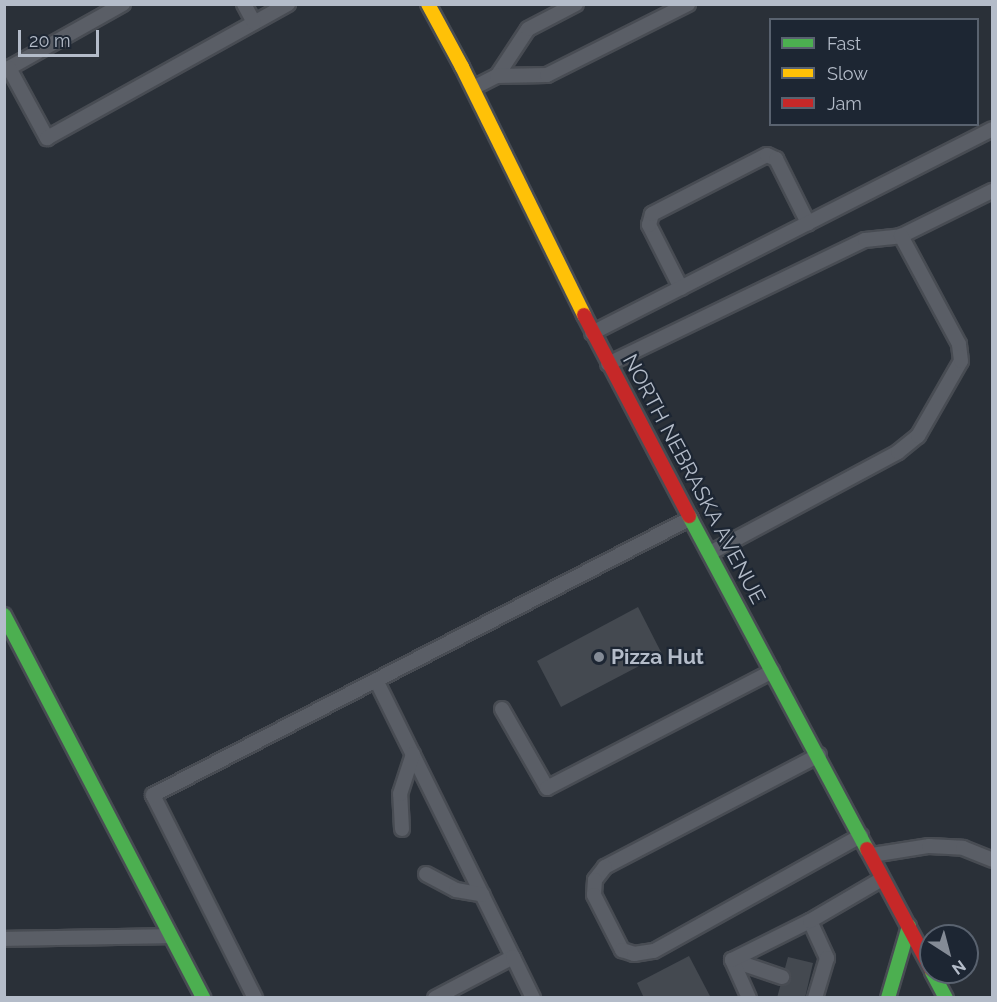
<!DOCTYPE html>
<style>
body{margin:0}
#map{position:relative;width:997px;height:1002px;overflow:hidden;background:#2a3038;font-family:Raleway,sans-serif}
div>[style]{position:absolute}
.building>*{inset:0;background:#444950}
.roads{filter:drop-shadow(2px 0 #484c53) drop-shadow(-2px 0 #484c53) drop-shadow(0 2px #484c53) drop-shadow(0 -2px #484c53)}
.lane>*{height:14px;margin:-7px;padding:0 7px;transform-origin:7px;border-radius:7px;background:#5a5e66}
.fast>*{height:14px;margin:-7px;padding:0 7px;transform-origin:7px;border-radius:7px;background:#4caf50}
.slow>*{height:14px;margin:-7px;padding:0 7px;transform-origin:7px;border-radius:7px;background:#ffc107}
.jam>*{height:14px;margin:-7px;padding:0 7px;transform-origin:7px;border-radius:7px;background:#c62828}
.dots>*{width:16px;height:16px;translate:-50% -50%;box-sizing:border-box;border:3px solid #1d2633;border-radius:50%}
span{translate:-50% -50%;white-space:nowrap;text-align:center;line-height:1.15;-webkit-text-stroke:4.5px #1d2633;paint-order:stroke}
.street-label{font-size:21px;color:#b4bcc9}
.poi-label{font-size:21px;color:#b4bcc9;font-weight:700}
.left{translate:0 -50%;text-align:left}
.frame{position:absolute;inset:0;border:6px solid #b4bcc9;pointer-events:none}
.legend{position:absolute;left:769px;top:18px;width:210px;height:108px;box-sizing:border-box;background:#1d2633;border:2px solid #59626f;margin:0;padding:8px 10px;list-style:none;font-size:18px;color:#b4bcc9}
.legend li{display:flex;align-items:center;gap:12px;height:30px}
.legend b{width:30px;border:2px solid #59626f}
.north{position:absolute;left:919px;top:924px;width:60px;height:60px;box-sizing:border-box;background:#1d2633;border:2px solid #59626f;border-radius:50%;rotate:144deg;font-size:16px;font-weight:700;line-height:24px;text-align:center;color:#b4bcc9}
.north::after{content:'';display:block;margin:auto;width:21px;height:27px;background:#848b96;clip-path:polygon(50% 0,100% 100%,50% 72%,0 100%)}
.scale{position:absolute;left:18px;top:30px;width:81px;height:27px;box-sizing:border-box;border:3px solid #b4bcc9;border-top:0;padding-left:8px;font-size:18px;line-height:21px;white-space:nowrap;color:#b4bcc9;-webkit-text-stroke:4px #1d2633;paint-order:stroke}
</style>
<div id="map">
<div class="building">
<div style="clip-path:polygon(638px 607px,662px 654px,561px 707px,537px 661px)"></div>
<div style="clip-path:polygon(689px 956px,711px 998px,644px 998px,637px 983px)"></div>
<div style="clip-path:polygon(788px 957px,813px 963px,805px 998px,777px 998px)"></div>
</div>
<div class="roads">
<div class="lane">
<div style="left:123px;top:4px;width:131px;rotate:150.7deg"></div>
<div style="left:9px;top:68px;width:80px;rotate:61.5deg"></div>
<div style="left:47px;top:138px;width:276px;rotate:-29.1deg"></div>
<div style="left:244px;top:4px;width:21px;rotate:62deg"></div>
<div style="left:497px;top:76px;width:56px;rotate:-56.6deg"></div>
<div style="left:528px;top:29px;width:54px;rotate:-27.5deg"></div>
<div style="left:473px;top:88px;width:27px;rotate:-27deg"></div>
<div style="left:497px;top:76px;width:50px;rotate:-1.1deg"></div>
<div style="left:547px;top:75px;width:158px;rotate:-26.7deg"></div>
<div style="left:681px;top:288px;width:71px;rotate:-116.9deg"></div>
<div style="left:649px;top:225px;width:11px;rotate:-75deg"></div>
<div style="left:652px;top:214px;width:129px;rotate:-27.2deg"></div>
<div style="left:767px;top:155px;width:10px;rotate:24deg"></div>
<div style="left:776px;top:159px;width:72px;rotate:63.4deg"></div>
<div style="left:592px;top:333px;width:449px;rotate:-27deg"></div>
<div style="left:608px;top:364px;width:285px;rotate:-25.8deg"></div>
<div style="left:865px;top:240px;width:36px;rotate:-6deg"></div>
<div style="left:901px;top:236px;width:102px;rotate:-26.3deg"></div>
<div style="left:710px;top:553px;width:213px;rotate:-28.2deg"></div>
<div style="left:898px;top:452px;width:26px;rotate:-39deg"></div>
<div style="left:918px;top:436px;width:86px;rotate:-60.2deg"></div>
<div style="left:961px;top:361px;width:17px;rotate:-97deg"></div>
<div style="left:959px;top:344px;width:123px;rotate:-118.2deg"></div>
<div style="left:376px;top:680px;width:309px;rotate:63.7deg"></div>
<div style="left:513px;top:957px;width:88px;rotate:152.3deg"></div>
<div style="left:502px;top:709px;width:91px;rotate:60.3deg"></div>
<div style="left:547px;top:788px;width:254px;rotate:-27.4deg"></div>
<div style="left:819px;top:755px;width:242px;rotate:152.4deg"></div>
<div style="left:605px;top:867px;width:16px;rotate:128deg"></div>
<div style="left:595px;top:880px;width:15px;rotate:94deg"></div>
<div style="left:594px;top:895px;width:62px;rotate:63deg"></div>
<div style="left:622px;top:950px;width:13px;rotate:18deg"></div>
<div style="left:634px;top:954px;width:20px;rotate:-9deg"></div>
<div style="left:654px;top:951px;width:237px;rotate:-29.1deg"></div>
<div style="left:402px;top:829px;width:35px;rotate:-93deg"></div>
<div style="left:400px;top:794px;width:42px;rotate:-72deg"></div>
<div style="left:872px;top:855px;width:58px;rotate:-9deg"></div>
<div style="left:929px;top:846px;width:34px;rotate:3deg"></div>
<div style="left:963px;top:848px;width:31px;rotate:22deg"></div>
<div style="left:426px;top:874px;width:34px;rotate:28deg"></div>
<div style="left:456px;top:890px;width:27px;rotate:10deg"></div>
<div style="left:810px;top:921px;width:41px;rotate:65.3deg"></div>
<div style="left:827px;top:958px;width:42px;rotate:106.7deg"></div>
<div style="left:4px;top:939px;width:166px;rotate:-1deg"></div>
<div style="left:513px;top:957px;width:46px;rotate:64deg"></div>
<div style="left:732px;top:960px;width:53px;rotate:18.8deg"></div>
<div style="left:255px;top:998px;width:227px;rotate:-116.7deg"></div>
<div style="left:153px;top:795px;width:605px;rotate:-27.24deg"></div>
<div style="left:749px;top:998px;width:42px;rotate:-114.1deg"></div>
<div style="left:732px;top:960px;width:87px;rotate:-26.6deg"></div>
<div style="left:810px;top:921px;width:83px;rotate:-30.3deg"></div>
</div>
<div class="fast">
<div style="left:689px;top:516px;width:378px;rotate:61.9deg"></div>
<div style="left:4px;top:615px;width:432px;rotate:62.5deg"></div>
<div style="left:932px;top:972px;width:30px;rotate:62deg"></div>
<div style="left:888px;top:998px;width:75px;rotate:-73.7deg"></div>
</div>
<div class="slow">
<div style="left:428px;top:4px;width:72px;rotate:61.6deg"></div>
<div style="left:462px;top:67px;width:276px;rotate:63.8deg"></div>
</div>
<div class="jam">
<div style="left:584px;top:315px;width:227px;rotate:62.4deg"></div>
<div style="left:867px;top:849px;width:136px;rotate:61.9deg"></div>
</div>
</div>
<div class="dots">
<div style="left:599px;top:657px;background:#848b96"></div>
</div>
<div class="street-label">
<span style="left:694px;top:479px;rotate:62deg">NORTH NEBRASKA AVENUE</span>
</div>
<div class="poi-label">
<span class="left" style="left:611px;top:657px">Pizza Hut</span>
</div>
<div class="frame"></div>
<ul class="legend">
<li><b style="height:8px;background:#4caf50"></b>Fast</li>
<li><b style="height:8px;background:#ffc107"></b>Slow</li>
<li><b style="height:8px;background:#c62828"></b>Jam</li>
</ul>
<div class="north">N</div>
<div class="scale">20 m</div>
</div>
